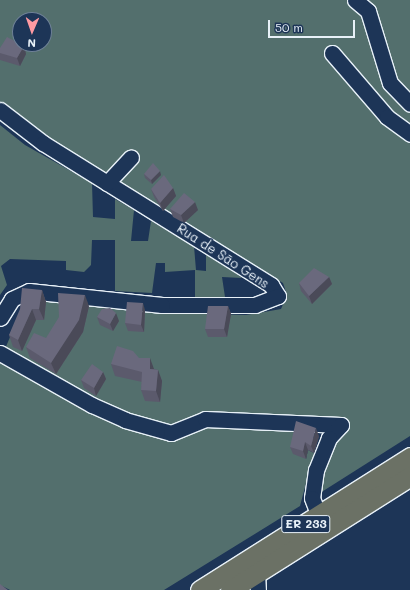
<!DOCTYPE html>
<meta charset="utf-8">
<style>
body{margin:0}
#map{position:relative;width:410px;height:590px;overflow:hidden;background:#1d3557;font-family:Mali,sans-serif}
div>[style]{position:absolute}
.green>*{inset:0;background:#536f6d}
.roads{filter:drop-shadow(1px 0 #e8f1f8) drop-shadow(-1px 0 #e8f1f8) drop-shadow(0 1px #e8f1f8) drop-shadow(0 -1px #e8f1f8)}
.minor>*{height:15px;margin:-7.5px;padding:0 7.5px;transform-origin:7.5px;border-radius:7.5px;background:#1d3557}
.major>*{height:19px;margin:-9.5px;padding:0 9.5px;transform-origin:9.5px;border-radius:9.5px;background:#6b7165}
.wall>*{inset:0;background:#5b5a6c}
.shaded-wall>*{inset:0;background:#4a4a58}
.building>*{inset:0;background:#6a697d}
span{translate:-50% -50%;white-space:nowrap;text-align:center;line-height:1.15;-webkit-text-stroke:3px #1d3557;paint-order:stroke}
.shield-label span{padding:1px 3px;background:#1d3557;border:1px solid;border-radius:3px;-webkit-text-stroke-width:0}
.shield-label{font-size:12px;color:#e8f1f8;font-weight:700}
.street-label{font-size:13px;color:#e8f1f8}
.north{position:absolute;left:12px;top:12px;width:40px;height:40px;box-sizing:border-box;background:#1d3557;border:1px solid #6e8097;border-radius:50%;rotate:182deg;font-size:11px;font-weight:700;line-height:16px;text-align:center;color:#e8f1f8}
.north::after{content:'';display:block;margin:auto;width:14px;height:18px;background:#ff9aa2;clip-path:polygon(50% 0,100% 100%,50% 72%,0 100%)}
.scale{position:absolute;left:268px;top:20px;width:87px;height:18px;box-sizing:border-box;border:2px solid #e8f1f8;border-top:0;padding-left:5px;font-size:12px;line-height:14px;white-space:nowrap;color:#e8f1f8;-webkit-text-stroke:3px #1d3557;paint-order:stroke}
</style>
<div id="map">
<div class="green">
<div style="clip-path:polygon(evenodd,0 0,410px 0,410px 436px,320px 493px,324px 469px,335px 442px,349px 428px,347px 421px,202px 415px,169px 427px,102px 404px,5px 349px,26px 299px,172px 313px,246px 315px,281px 309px,287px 295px,283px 283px,76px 157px,0 102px,0 0,20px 20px,44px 20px,44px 44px,20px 44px,20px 20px)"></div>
<div style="clip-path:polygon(0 125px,25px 145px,92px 183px,93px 217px,115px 219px,115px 199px,134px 210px,131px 241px,148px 241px,151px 221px,194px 246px,196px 270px,206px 271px,206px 251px,242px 278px,222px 277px,225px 297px,195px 298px,195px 270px,165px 272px,165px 263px,156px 263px,152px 293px,115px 291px,115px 240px,92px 240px,91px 265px,84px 272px,66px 270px,66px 261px,10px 259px,1px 266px,7px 285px,0 295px)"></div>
<div style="clip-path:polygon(0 359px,49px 389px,125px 425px,172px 439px,208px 425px,299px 429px,306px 459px,308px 450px,314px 453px,300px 506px,164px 590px,10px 590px,0 585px)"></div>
</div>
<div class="roads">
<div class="minor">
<div style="left:355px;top:0;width:17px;rotate:40deg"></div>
<div style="left:368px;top:11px;width:75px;rotate:73deg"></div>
<div style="left:390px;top:83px;width:29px;rotate:46deg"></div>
<div style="left:332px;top:53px;width:84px;rotate:49.3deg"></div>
<div style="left:387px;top:117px;width:29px;rotate:36deg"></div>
<div style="left:0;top:110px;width:54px;rotate:37.5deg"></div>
<div style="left:43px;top:143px;width:269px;rotate:31.9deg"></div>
<div style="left:271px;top:285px;width:13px;rotate:58deg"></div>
<div style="left:278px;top:296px;width:25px;rotate:159deg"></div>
<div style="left:255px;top:305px;width:93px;rotate:180deg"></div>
<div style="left:162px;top:305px;width:134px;rotate:-174deg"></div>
<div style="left:29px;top:291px;width:19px;rotate:155deg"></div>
<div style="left:12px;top:299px;width:22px;rotate:122deg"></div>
<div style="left:107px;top:183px;width:35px;rotate:-47deg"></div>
<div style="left:0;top:353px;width:106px;rotate:29.5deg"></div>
<div style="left:92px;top:405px;width:36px;rotate:24deg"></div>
<div style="left:125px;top:420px;width:48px;rotate:15.8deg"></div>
<div style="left:171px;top:433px;width:37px;rotate:-22deg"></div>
<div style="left:205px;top:419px;width:136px;rotate:2.5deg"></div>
<div style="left:341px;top:425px;width:18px;rotate:133deg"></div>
<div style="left:329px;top:438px;width:35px;rotate:112deg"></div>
<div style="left:316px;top:470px;width:28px;rotate:98deg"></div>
<div style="left:312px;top:498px;width:19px;rotate:69deg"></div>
<div style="left:257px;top:573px;width:17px;rotate:87deg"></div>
</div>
<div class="major">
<div style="left:200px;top:590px;width:249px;rotate:-32.3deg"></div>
<div style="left:230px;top:590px;width:213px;rotate:-32.3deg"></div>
</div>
</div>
<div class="wall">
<div style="clip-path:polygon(24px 46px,26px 54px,20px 66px,0 60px,0 48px)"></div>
<div style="clip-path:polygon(144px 174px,161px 175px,152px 184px,145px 178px)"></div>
<div style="clip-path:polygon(173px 188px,176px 196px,163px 211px,154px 197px,151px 189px)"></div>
<div style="clip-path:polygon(170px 209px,198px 210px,184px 223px,173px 217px)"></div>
<div style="clip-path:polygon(329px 277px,332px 284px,312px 304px,301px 291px,299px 283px)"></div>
<div style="clip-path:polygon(42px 290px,46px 302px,44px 320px,36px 320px,22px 351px,13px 347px,9px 335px)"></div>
<div style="clip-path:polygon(89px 306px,83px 332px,56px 374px,30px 358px,26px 347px,46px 338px)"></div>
<div style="clip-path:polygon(228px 306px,231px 314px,227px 337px,208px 337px,205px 329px)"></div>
<div style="clip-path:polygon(145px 310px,144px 332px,128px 331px,125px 323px)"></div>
<div style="clip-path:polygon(97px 317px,119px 321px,113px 331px,100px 325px)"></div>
<div style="clip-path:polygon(139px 358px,154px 369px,158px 370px,162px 381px,160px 402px,145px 401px,141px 390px,142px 382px,115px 376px,111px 364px)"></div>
<div style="clip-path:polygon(103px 372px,106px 379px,96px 396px,84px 388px,81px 380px)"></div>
<div style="clip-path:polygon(319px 436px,314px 453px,308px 450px,306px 459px,293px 454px,290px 447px)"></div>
</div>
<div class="shaded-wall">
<div style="clip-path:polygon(24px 46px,26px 54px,20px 66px,17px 58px)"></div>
<div style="clip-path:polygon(160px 171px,161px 175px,152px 184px,151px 180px)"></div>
<div style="clip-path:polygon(173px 188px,176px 196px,163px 211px,160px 203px)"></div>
<div style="clip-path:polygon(195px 202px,198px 210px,184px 223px,181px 215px)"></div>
<div style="clip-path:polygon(329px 277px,332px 284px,312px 304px,309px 296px)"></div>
<div style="clip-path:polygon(42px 290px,46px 302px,44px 320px,39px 309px)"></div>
<div style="clip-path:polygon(85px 295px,89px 306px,83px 332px,56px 374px,51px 363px)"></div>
<div style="clip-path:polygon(143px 303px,145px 310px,144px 332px,141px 325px)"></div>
<div style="clip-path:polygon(228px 306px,231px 314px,227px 337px,224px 329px)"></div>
<div style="clip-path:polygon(32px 309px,36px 320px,22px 351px,18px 340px)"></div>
<div style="clip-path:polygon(116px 313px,119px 321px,113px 331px,110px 324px)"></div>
<div style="clip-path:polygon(150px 358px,154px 369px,150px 369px)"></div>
<div style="clip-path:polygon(158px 370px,162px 381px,160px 402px,156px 391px)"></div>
<div style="clip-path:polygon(103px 372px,106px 379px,96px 396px,94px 388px)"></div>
<div style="clip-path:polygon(316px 428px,319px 436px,314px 453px,311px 446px)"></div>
<div style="clip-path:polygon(305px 442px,308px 450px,306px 459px,303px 451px)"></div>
</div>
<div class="building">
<div style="clip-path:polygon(7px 37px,24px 46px,17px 58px,0 53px,0 48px)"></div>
<div style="clip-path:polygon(153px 163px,160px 171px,151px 180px,144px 174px)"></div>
<div style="clip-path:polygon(164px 175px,173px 188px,160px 203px,151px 189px)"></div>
<div style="clip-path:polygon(184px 193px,195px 202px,181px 215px,170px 209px)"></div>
<div style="clip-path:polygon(314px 268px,329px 277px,309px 296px,299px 283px)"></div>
<div style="clip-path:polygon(22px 288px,42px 290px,39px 309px,32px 309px,18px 340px,9px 335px,20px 309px)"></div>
<div style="clip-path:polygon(58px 293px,85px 295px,79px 320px,51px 363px,26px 347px,34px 333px,46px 338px,59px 317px)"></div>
<div style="clip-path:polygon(127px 302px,143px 303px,141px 325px,125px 323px)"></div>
<div style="clip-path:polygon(208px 306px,228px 306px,224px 329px,205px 329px)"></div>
<div style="clip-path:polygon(110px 308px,116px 313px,110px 324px,97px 317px,102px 309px)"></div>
<div style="clip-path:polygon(117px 346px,133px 351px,139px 358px,150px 358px,150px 369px,158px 370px,156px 391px,141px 390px,142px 372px,111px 364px)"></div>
<div style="clip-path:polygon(92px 364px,103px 372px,94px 388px,81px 380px)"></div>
<div style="clip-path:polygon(296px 421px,316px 428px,311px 446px,305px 442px,303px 451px,290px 447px)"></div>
<div style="clip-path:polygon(0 584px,8px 590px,0 590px)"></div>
</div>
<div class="shield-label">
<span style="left:306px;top:524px">ER 233</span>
</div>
<div class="street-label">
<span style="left:223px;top:256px;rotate:33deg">Rua de São Gens</span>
</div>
<div class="north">N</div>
<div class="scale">50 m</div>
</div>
